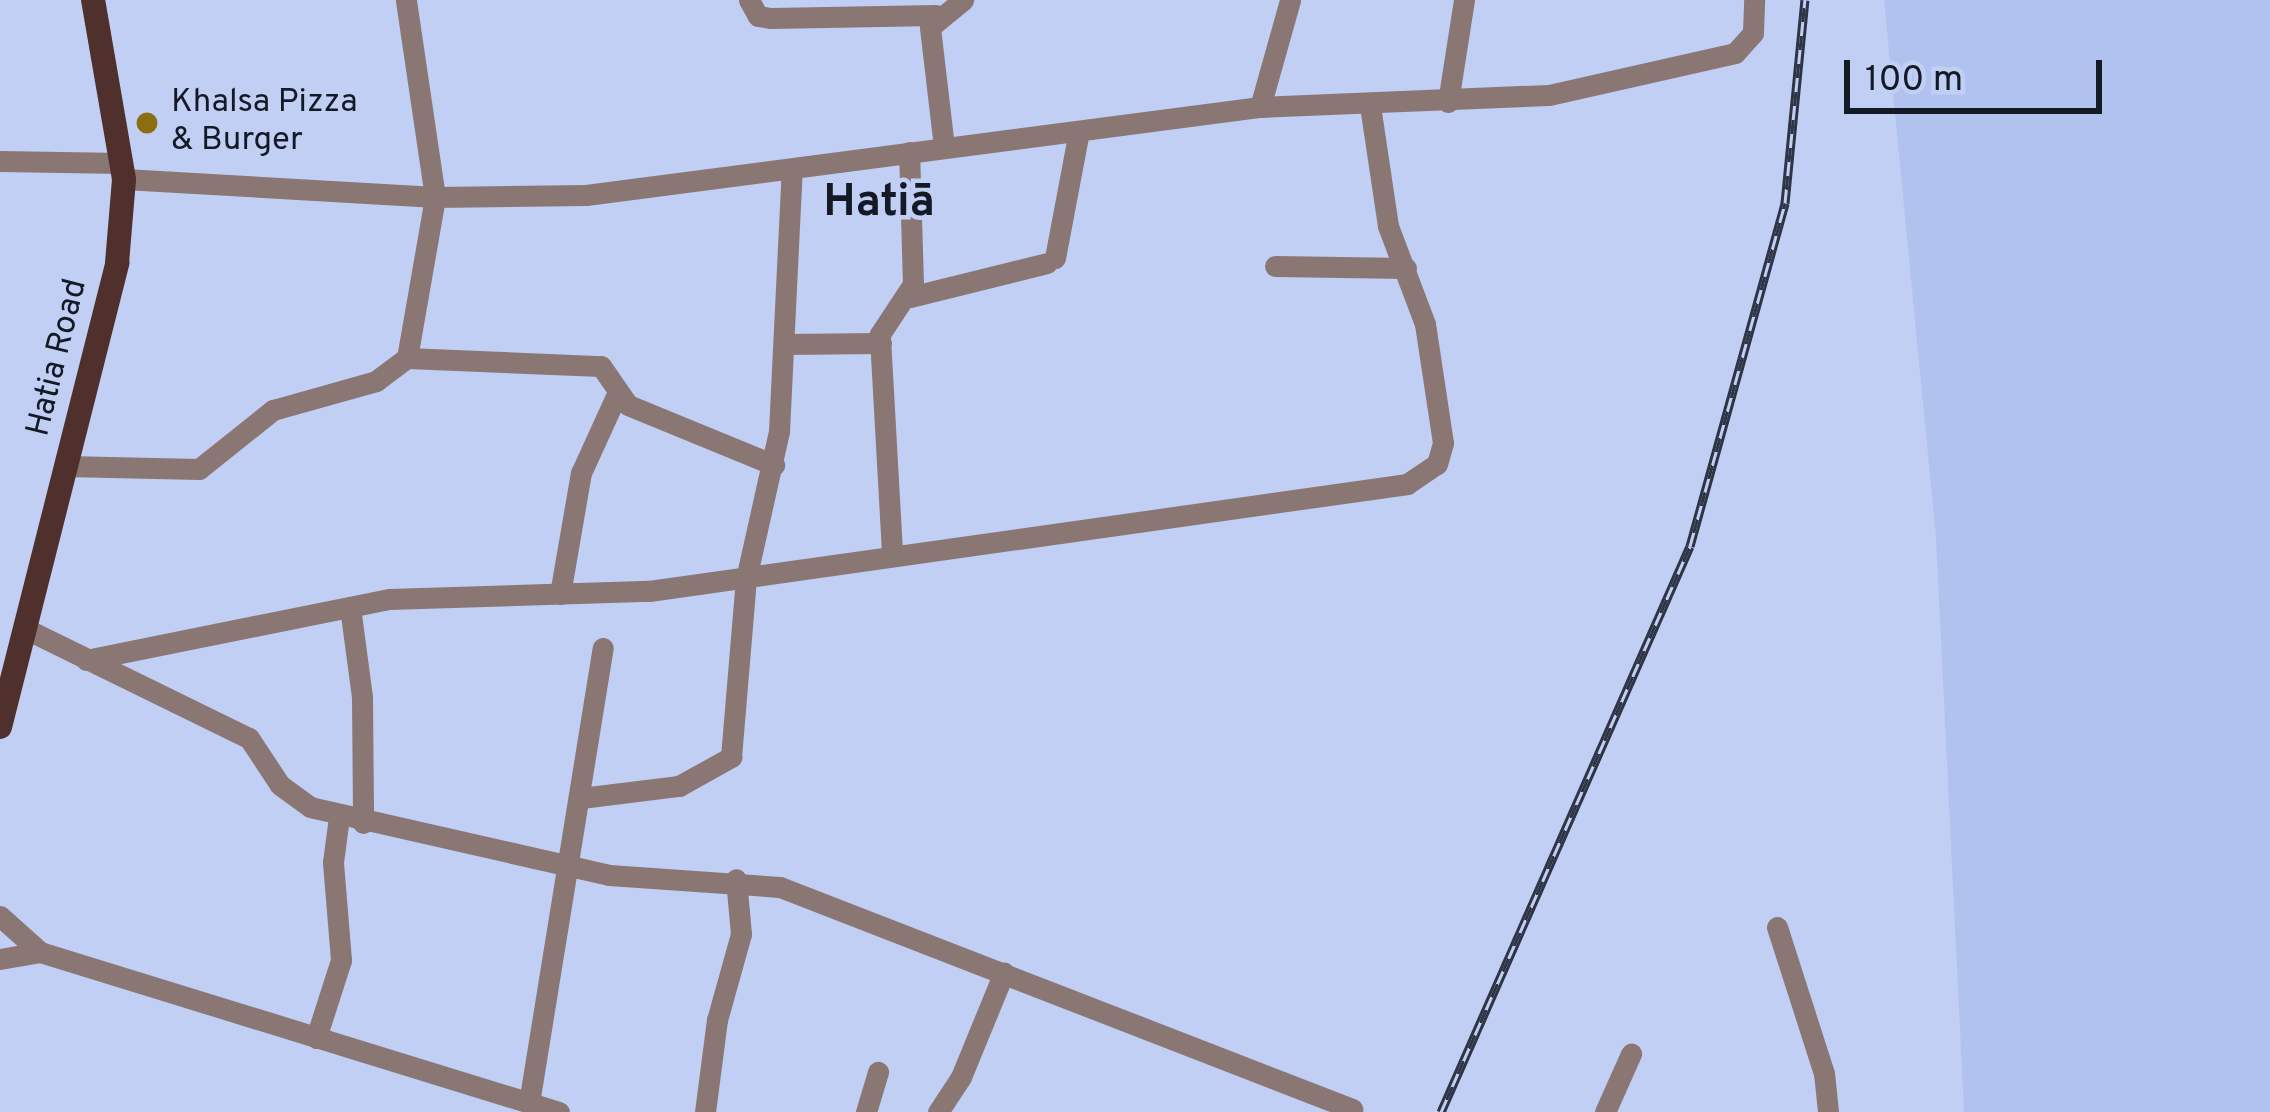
<!DOCTYPE html>
<meta charset="utf-8">
<style>
body{margin:0}
#map{position:relative;width:2270px;height:1112px;overflow:hidden;background:#c1cff4;font-family:Overpass,sans-serif}
div>[style]{position:absolute}
.built>*{inset:0;background:#b2c2ee}
.minor>*{height:21px;margin:-10.5px;padding:0 10.5px;transform-origin:10.5px;border-radius:10.5px;background:#8a7774}
.major>*{height:24px;margin:-12px;padding:0 12px;transform-origin:12px;border-radius:12px;background:#4f302c}
.rail>*{height:9px;margin-top:-4.5px;transform-origin:0;background:repeating-linear-gradient(90deg,#c1cff4 0 14px,#2e3445 0 28px);box-sizing:border-box;border-block:3px solid #2e3445}
.dots>*{width:33px;height:33px;translate:-50% -50%;box-sizing:border-box;border:6px solid #c1cff4;border-radius:50%}
span{translate:-50% -50%;white-space:nowrap;text-align:center;line-height:1.15;-webkit-text-stroke:9px #c1cff4;paint-order:stroke}
.poi-label{font-size:33px;color:#141926}
.left{translate:0 -50%;text-align:left}
.street-label{font-size:33px;color:#141926}
.district-label{font-size:45px;color:#141926;font-weight:700}
.scale{position:absolute;left:1844px;top:60px;width:258px;height:54px;box-sizing:border-box;border:6px solid #141926;border-top:0;padding-left:15px;font-size:36px;line-height:42px;white-space:nowrap;color:#141926;-webkit-text-stroke:9px #c1cff4;paint-order:stroke}
</style>
<div id="map">
<div class="built">
<div style="clip-path:polygon(1884px 0,2270px 0,2270px 1112px,1964px 1112px,1936px 538px)"></div>
</div>
<div class="minor">
<div style="left:749px;top:0;width:18px;rotate:61deg"></div>
<div style="left:758px;top:16px;width:13px;rotate:9deg"></div>
<div style="left:771px;top:18px;width:165px;rotate:-1deg"></div>
<div style="left:1448px;top:102px;width:103px;rotate:-81.1deg"></div>
<div style="left:1260px;top:107px;width:111px;rotate:-74.3deg"></div>
<div style="left:944px;top:147px;width:121px;rotate:-96.7deg"></div>
<div style="left:930px;top:27px;width:43px;rotate:-39.3deg"></div>
<div style="left:0;top:161px;width:122px;rotate:0.9deg"></div>
<div style="left:124px;top:179px;width:312px;rotate:3.3deg"></div>
<div style="left:435px;top:197px;width:151px;rotate:-0.8deg"></div>
<div style="left:586px;top:195px;width:680px;rotate:-7.44deg"></div>
<div style="left:1260px;top:107px;width:289px;rotate:-2.4deg"></div>
<div style="left:1549px;top:95px;width:191px;rotate:-12.7deg"></div>
<div style="left:1735px;top:53px;width:27px;rotate:-48deg"></div>
<div style="left:1753px;top:33px;width:33px;rotate:-88deg"></div>
<div style="left:1055px;top:258px;width:129px;rotate:-79.3deg"></div>
<div style="left:1275px;top:266px;width:131px;rotate:0.9deg"></div>
<div style="left:910px;top:297px;width:141px;rotate:-13.9deg"></div>
<div style="left:784px;top:344px;width:97px;rotate:-0.6deg"></div>
<div style="left:407px;top:358px;width:194px;rotate:2.4deg"></div>
<div style="left:601px;top:366px;width:47px;rotate:55.3deg"></div>
<div style="left:628px;top:405px;width:158px;rotate:22.3deg"></div>
<div style="left:65px;top:466px;width:134px;rotate:1.3deg"></div>
<div style="left:199px;top:469px;width:95px;rotate:-38.6deg"></div>
<div style="left:273px;top:410px;width:107px;rotate:-15.7deg"></div>
<div style="left:376px;top:381px;width:39px;rotate:-37deg"></div>
<div style="left:407px;top:358px;width:163px;rotate:-80.1deg"></div>
<div style="left:435px;top:197px;width:199px;rotate:-98.4deg"></div>
<div style="left:892px;top:552px;width:218px;rotate:-93.2deg"></div>
<div style="left:880px;top:334px;width:60px;rotate:-56.6deg"></div>
<div style="left:913px;top:284px;width:132px;rotate:-91.7deg"></div>
<div style="left:560px;top:594px;width:123px;rotate:-80.2deg"></div>
<div style="left:581px;top:473px;width:87px;rotate:-65.5deg"></div>
<div style="left:350px;top:607px;width:91px;rotate:82.4deg"></div>
<div style="left:362px;top:697px;width:126px;rotate:89.5deg"></div>
<div style="left:24px;top:628px;width:250px;rotate:26.1deg"></div>
<div style="left:249px;top:738px;width:56px;rotate:56.6deg"></div>
<div style="left:280px;top:785px;width:37px;rotate:36deg"></div>
<div style="left:310px;top:807px;width:307px;rotate:12.8deg"></div>
<div style="left:609px;top:875px;width:171px;rotate:4deg"></div>
<div style="left:780px;top:887px;width:614px;rotate:21.21deg"></div>
<div style="left:86px;top:660px;width:309px;rotate:-11.4deg"></div>
<div style="left:389px;top:599px;width:260px;rotate:-1.8deg"></div>
<div style="left:649px;top:591px;width:766px;rotate:-8.03deg"></div>
<div style="left:1407px;top:484px;width:36px;rotate:-34deg"></div>
<div style="left:1437px;top:464px;width:22px;rotate:-74deg"></div>
<div style="left:1443px;top:443px;width:120px;rotate:-98.6deg"></div>
<div style="left:1425px;top:324px;width:105px;rotate:-110.7deg"></div>
<div style="left:1388px;top:226px;width:122px;rotate:-98.5deg"></div>
<div style="left:581px;top:798px;width:99px;rotate:-7deg"></div>
<div style="left:679px;top:786px;width:60px;rotate:-29.1deg"></div>
<div style="left:731px;top:757px;width:179px;rotate:-85.2deg"></div>
<div style="left:746px;top:579px;width:152px;rotate:-77.4deg"></div>
<div style="left:779px;top:431px;width:262px;rotate:-87.2deg"></div>
<div style="left:0;top:916px;width:54px;rotate:42deg"></div>
<div style="left:40px;top:952px;width:543px;rotate:17.13deg"></div>
<div style="left:1777px;top:927px;width:153px;rotate:72.2deg"></div>
<div style="left:1824px;top:1073px;width:39px;rotate:84deg"></div>
<div style="left:0;top:959px;width:41px;rotate:-9.9deg"></div>
<div style="left:316px;top:1038px;width:82px;rotate:-72.2deg"></div>
<div style="left:341px;top:960px;width:98px;rotate:-94.7deg"></div>
<div style="left:333px;top:862px;width:45px;rotate:-82.4deg"></div>
<div style="left:529px;top:1103px;width:461px;rotate:-80.8deg"></div>
<div style="left:705px;top:1112px;width:93px;rotate:-82.6deg"></div>
<div style="left:717px;top:1020px;width:89px;rotate:-74.4deg"></div>
<div style="left:741px;top:934px;width:55px;rotate:-95.2deg"></div>
<div style="left:866px;top:1112px;width:42px;rotate:-73.3deg"></div>
<div style="left:938px;top:1112px;width:42px;rotate:-56.7deg"></div>
<div style="left:961px;top:1077px;width:113px;rotate:-67.7deg"></div>
<div style="left:1605px;top:1112px;width:64px;rotate:-65.9deg"></div>
</div>
<div class="major">
<div style="left:0;top:727px;width:479px;rotate:-75.8deg"></div>
<div style="left:117px;top:263px;width:84px;rotate:-85.2deg"></div>
<div style="left:124px;top:179px;width:182px;rotate:-99.8deg"></div>
</div>
<div class="rail">
<div style="left:1441px;top:1112px;width:618px;rotate:-66.25deg"></div>
<div style="left:1690px;top:546px;width:356px;rotate:-74.5deg"></div>
<div style="left:1785px;top:203px;width:204px;rotate:-84.4deg"></div>
</div>
<div class="dots">
<div style="left:147px;top:123px;background:#8b6e10"></div>
</div>
<div class="poi-label">
<span class="left" style="left:171px;top:123px">Khalsa Pizza<br>&amp; Burger</span>
</div>
<div class="street-label">
<span style="left:59px;top:358px;rotate:-76deg">Hatia Road</span>
</div>
<div class="district-label">
<span style="left:879px;top:204px">Hatiā</span>
</div>
<div class="scale">100 m</div>
</div>
